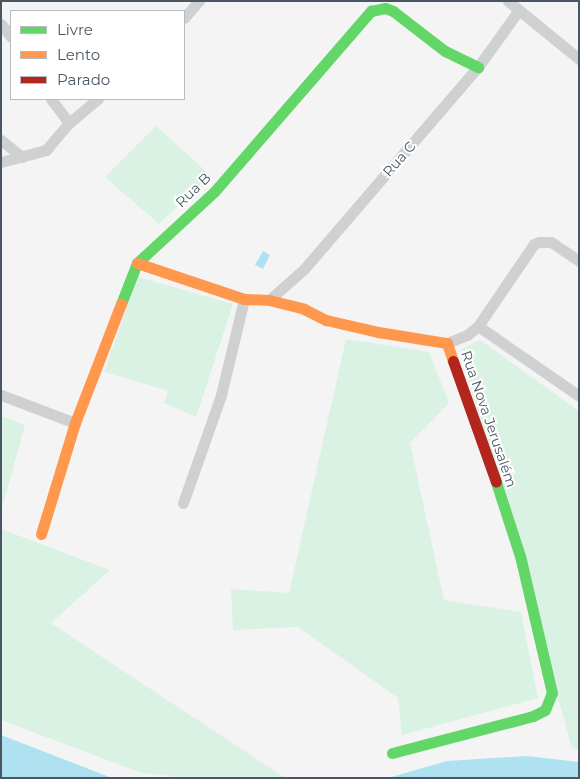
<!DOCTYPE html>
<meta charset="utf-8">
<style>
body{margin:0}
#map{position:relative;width:580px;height:779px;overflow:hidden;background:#f4f4f4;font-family:Montserrat,sans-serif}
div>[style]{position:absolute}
.green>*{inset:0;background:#d9f2e3}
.water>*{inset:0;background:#aee2f0}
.street>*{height:11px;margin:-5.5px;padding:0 5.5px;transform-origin:5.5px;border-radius:5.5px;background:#ced0d2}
.fast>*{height:11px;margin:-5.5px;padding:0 5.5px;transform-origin:5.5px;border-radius:5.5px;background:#63d668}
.slow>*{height:11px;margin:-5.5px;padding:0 5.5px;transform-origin:5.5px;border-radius:5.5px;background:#ff974d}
.jam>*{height:11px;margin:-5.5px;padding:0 5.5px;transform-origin:5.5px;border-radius:5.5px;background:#b3261e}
span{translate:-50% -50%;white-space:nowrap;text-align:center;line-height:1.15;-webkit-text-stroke:4px #fff;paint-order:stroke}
.street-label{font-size:14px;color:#4a5661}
.frame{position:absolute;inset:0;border:2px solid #4a5661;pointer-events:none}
.legend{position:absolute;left:10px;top:10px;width:175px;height:90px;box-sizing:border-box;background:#fff;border:1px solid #b7bbc0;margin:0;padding:6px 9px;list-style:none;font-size:15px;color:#4a5661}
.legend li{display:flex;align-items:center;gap:10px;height:25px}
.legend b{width:25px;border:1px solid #b7bbc0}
</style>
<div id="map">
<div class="green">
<div style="clip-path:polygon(156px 126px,210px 175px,159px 224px,105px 177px)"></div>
<div style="clip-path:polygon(138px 277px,233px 304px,196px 417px,164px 403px,168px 391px,104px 372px)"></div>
<div style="clip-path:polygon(346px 339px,429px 352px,449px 403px,410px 443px,444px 600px,521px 612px,538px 698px,402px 735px,398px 698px,298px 627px,233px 630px,231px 589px,289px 593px)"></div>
<div style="clip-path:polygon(480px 340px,579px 411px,579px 750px,572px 748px,460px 350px)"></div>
<div style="clip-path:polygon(1px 416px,25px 425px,1px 512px)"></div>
<div style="clip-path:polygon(1px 529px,110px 570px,51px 623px,285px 778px,188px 778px,142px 773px,1px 720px)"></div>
</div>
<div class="water">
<div style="clip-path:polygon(263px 251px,270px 255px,263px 269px,255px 265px)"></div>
<div style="clip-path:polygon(1px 735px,112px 778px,1px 778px)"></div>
<div style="clip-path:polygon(527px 756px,579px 762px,579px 778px,388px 778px,447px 761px)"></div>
</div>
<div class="street">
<div style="left:508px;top:1px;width:92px;rotate:39.2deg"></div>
<div style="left:184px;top:18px;width:23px;rotate:-49deg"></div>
<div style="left:1px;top:24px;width:16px;rotate:52deg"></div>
<div style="left:51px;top:99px;width:30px;rotate:53deg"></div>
<div style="left:1px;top:140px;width:27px;rotate:39deg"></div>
<div style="left:1px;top:162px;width:47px;rotate:-14.9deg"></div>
<div style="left:46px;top:150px;width:35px;rotate:-50deg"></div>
<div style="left:69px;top:123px;width:38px;rotate:-40deg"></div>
<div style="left:269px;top:300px;width:47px;rotate:-41.5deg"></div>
<div style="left:304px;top:269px;width:267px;rotate:-49.3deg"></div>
<div style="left:478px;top:67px;width:70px;rotate:-54.3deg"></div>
<div style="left:478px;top:326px;width:123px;rotate:34.7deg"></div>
<div style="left:447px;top:343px;width:22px;rotate:-22deg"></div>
<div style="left:467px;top:335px;width:14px;rotate:-39deg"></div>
<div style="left:478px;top:326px;width:99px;rotate:-55.7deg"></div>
<div style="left:534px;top:244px;width:5px;rotate:-22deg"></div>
<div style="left:539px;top:242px;width:12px"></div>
<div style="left:551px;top:242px;width:34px;rotate:34deg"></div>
<div style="left:1px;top:395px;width:79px;rotate:20.7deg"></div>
<div style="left:183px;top:503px;width:114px;rotate:-70.6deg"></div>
<div style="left:221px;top:395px;width:99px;rotate:-76.5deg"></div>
</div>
<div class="fast">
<div style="left:121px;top:304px;width:44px;rotate:-68.7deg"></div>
<div style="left:137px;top:263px;width:105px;rotate:-42.7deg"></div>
<div style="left:214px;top:192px;width:240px;rotate:-49.1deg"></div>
<div style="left:371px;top:11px;width:14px;rotate:-12deg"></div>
<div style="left:385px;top:8px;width:9px;rotate:21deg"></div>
<div style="left:393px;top:11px;width:66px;rotate:37.6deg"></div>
<div style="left:445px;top:51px;width:37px;rotate:26deg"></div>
<div style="left:392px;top:753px;width:146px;rotate:-14.7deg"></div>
<div style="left:533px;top:716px;width:13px;rotate:-27deg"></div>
<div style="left:545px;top:710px;width:18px;rotate:-68deg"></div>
<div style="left:552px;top:693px;width:141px;rotate:-103.1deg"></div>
<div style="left:520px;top:556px;width:78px;rotate:-108deg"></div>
</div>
<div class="slow">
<div style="left:137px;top:263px;width:113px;rotate:18.6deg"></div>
<div style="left:244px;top:299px;width:25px;rotate:2deg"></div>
<div style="left:269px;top:300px;width:36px;rotate:14deg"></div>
<div style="left:304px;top:309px;width:25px;rotate:27deg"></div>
<div style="left:326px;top:320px;width:53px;rotate:13deg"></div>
<div style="left:378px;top:332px;width:70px;rotate:9.1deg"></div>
<div style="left:447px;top:343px;width:19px;rotate:72deg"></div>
<div style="left:41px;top:534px;width:116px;rotate:-73deg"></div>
<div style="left:75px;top:423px;width:128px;rotate:-68.9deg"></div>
</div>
<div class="jam">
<div style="left:453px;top:361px;width:128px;rotate:70.4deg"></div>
</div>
<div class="street-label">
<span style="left:399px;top:159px;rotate:-49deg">Rua C</span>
<span style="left:193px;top:190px;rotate:-44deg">Rua B</span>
<span style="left:489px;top:419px;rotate:71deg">Rua Nova Jerusalém</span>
</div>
<div class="frame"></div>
<ul class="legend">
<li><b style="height:6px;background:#63d668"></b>Livre</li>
<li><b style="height:6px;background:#ff974d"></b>Lento</li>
<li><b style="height:6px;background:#b3261e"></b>Parado</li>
</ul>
</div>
